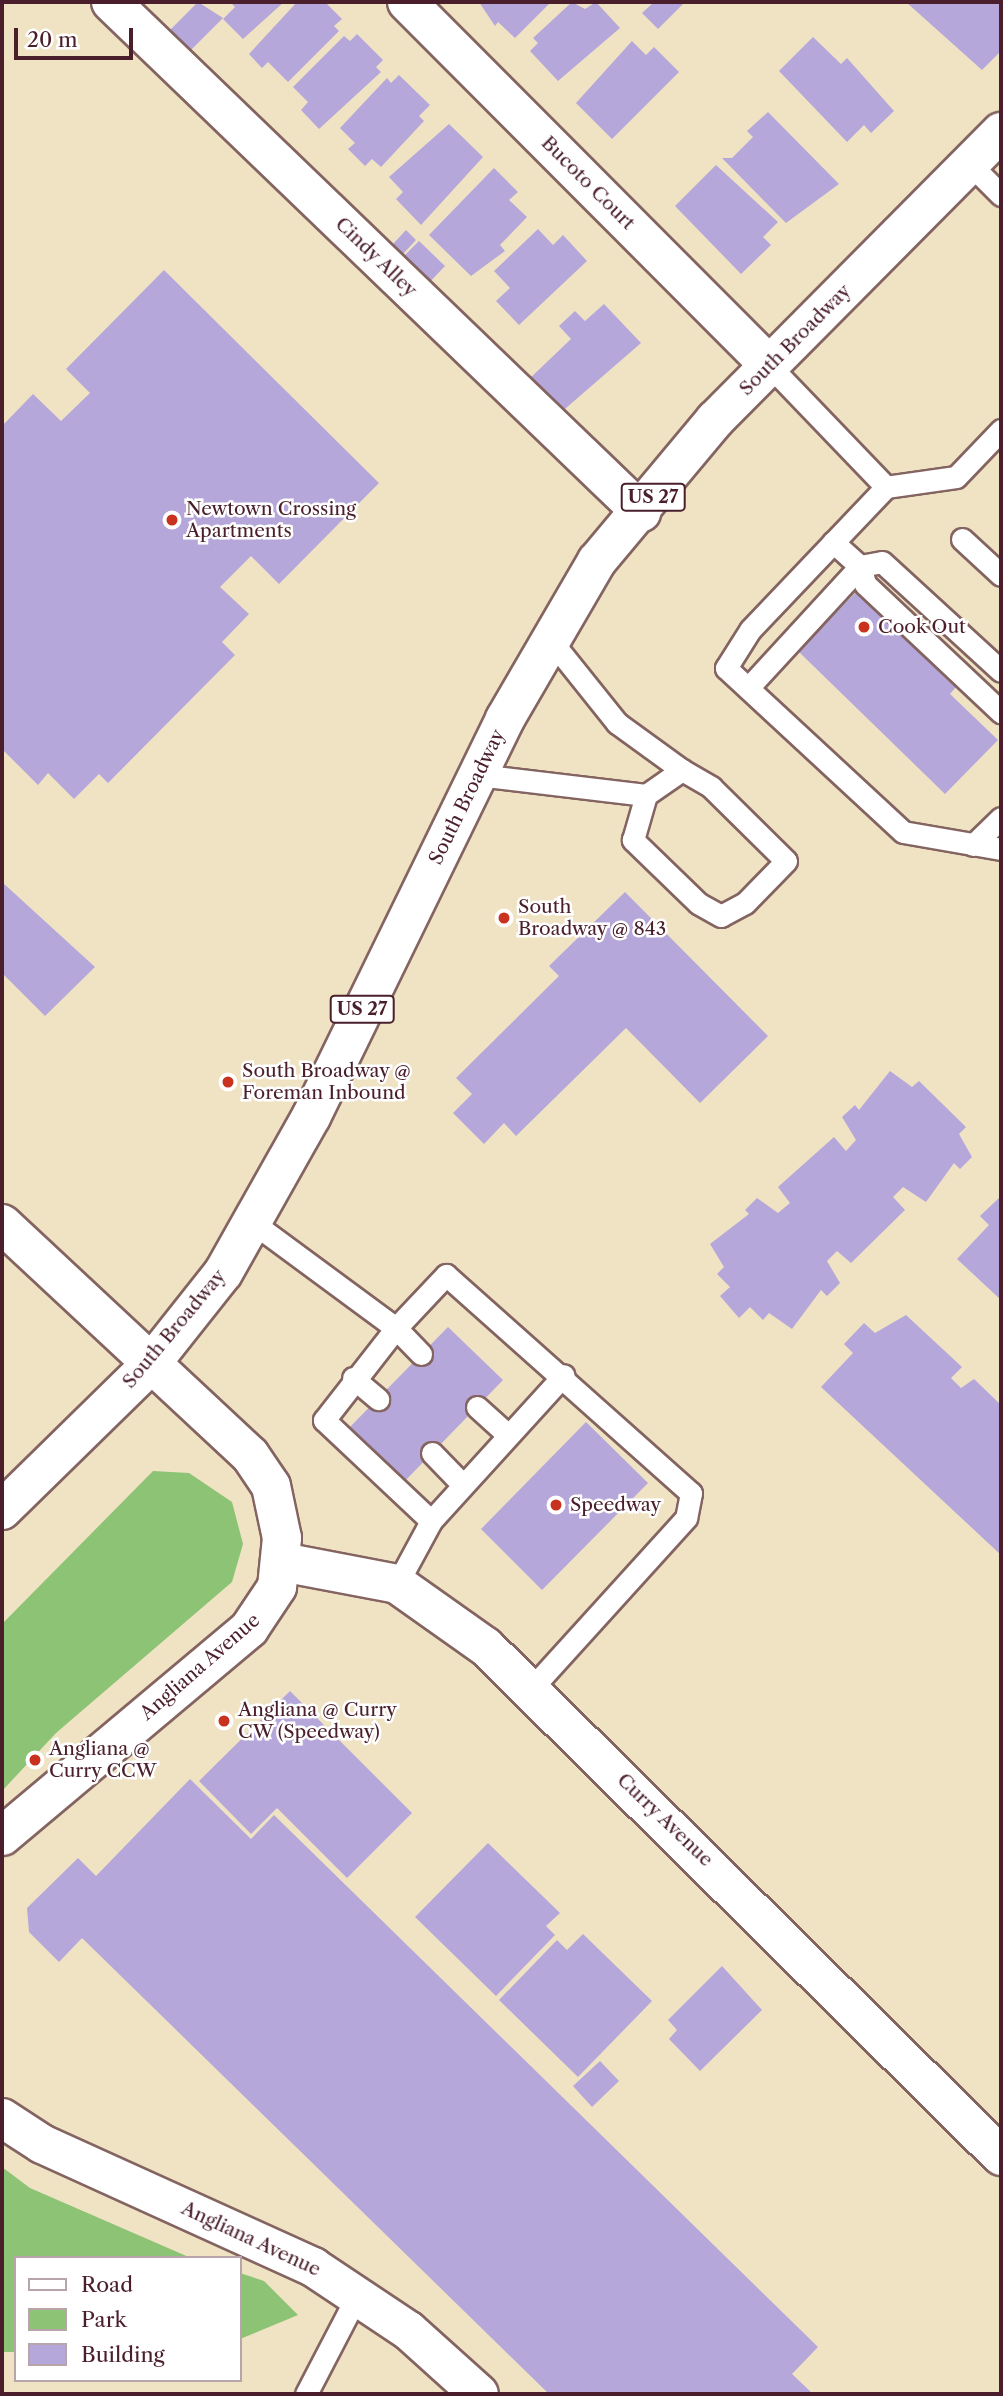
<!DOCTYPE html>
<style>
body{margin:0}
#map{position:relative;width:1003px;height:2396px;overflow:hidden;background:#efe3c4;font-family:"Libre Caslon Text",serif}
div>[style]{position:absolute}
.green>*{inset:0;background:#8dc375}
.building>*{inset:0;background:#b6a7da}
.roads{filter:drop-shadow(2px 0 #846461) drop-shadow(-2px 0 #846461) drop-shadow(0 2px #846461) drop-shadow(0 -2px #846461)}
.service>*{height:21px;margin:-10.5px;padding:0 10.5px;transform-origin:10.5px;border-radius:10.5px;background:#fff}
.minor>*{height:38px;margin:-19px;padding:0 19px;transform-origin:19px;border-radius:19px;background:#fff}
.primary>*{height:38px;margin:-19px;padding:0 19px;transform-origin:19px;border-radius:19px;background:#fff}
.dots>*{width:19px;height:19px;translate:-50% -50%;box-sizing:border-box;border:4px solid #fff;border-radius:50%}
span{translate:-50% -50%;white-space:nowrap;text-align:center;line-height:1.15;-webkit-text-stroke:5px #fff;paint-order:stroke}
.shield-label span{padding:2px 5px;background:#fff;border:2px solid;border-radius:5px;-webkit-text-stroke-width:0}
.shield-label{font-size:18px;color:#4a1f2b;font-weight:700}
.street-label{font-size:19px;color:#4a1f2b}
.poi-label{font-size:19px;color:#4a1f2b}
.left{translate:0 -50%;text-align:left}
.frame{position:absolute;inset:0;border:4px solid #4a1f2b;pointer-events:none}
.legend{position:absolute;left:14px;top:2256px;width:228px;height:126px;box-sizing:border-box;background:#fff;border:2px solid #b7a5aa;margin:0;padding:9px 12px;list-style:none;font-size:21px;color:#4a1f2b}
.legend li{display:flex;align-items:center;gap:14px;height:35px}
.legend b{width:35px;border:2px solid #b7a5aa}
.scale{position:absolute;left:14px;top:28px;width:119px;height:32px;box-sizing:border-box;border:4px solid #4a1f2b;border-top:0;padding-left:9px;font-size:21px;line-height:24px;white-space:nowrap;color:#4a1f2b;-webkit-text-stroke:5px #fff;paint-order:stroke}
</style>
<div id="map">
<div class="green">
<div style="clip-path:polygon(153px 1471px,189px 1473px,232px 1502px,243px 1544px,232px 1582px,56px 1733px,2px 1791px,2px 1624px)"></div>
<div style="clip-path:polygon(2px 2167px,30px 2188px,191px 2258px,16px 2258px,16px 2352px,2px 2352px)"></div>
<div style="clip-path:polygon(240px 2273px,264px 2281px,298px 2315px,240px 2339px)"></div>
</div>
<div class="building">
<div style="clip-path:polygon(198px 2px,223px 18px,190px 51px,169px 31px)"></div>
<div style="clip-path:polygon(230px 2px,284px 2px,243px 39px,223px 19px,235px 7px)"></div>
<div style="clip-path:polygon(297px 2px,325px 2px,342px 19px,334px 26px,339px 31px,288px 82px,268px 62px,262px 68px,249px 54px)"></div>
<div style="clip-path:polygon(479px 2px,551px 2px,515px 38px,498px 22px,495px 26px)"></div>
<div style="clip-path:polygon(572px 2px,585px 9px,596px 2px,620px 28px,558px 81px,530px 51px,538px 43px,533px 38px)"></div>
<div style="clip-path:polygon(654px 2px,680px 2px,683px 4px,658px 29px,642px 13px)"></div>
<div style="clip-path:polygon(906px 2px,1001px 2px,1001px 51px,982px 70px)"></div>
<div style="clip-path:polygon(357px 34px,383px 60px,376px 67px,381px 72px,319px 129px,301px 110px,308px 102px,293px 87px,344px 36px,350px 41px)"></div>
<div style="clip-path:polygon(813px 37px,841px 64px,847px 58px,894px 111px,871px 133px,864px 125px,847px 142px,779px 71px)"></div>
<div style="clip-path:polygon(632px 41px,646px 55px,654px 47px,679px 72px,612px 139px,576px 103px)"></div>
<div style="clip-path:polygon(399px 75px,430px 105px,419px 116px,424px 121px,381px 167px,372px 159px,365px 166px,348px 149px,355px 143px,340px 128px,387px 78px,391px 83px)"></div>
<div style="clip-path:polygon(768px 112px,839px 184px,786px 223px,722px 158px,732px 158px,753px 137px,747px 131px)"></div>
<div style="clip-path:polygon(449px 124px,483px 157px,421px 225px,396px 199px,403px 192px,389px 177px)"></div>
<div style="clip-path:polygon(716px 165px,778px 222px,763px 237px,771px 245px,741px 274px,675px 206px)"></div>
<div style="clip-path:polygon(494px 168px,518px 192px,509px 200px,527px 217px,500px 245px,505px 251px,471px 276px,429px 235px)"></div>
<div style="clip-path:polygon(538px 229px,553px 245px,563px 235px,587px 261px,519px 325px,496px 301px,510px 288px,494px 271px)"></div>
<div style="clip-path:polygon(406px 230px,416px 240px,403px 254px,393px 244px)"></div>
<div style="clip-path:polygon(419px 241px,445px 266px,426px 286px,399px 261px)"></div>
<div style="clip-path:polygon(164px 270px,379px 483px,279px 584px,251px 556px,220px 587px,249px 614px,222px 642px,235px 655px,108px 783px,99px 774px,74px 799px,48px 773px,38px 785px,2px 749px,2px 426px,33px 394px,61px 421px,90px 393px,66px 369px)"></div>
<div style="clip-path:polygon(604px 304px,641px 343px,558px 415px,527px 381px,571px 339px,559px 326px,575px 311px,585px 321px)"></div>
<div style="clip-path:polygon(857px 591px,956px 687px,950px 694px,998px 740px,945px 794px,798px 651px)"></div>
<div style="clip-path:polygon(2px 882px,95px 967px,45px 1016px,2px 973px)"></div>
<div style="clip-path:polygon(625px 892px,768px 1036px,700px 1103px,626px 1028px,516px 1136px,504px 1123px,484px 1144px,453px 1113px,472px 1094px,456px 1078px,559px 976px,549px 966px)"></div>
<div style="clip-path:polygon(890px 1071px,912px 1087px,919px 1081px,966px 1127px,959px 1134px,972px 1157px,960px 1169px,954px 1163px,926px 1202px,903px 1187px,893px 1197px,905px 1210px,851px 1263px,837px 1251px,827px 1261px,840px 1283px,827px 1296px,821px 1290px,792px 1329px,769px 1313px,763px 1320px,750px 1307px,739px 1318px,720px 1296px,730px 1287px,717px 1274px,724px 1267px,710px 1244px,749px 1214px,745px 1210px,757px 1198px,778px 1213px,790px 1203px,778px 1187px,834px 1137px,846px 1151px,856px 1140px,842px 1117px,855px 1105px,859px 1110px)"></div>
<div style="clip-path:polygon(1001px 1196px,1001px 1300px,957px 1259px,989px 1225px,980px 1216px)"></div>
<div style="clip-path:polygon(906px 1315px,962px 1367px,951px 1378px,961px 1388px,974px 1379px,1001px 1405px,1001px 1555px,821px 1387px,853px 1353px,844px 1344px,864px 1323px,875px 1333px)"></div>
<div style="clip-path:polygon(448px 1327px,503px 1380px,402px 1484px,347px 1430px)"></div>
<div style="clip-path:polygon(586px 1422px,648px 1483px,542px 1590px,481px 1529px)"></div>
<div style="clip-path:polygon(290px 1691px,412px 1813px,347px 1878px,277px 1808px,251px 1834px,199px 1781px)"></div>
<div style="clip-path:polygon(190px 1779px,251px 1839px,274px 1815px,818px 2347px,792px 2374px,813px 2394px,549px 2394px,82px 1938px,59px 1962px,29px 1932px,27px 1908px,78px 1858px,96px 1876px)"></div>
<div style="clip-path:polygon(488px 1843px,560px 1913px,546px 1926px,555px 1935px,496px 1996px,415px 1917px)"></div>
<div style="clip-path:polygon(583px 1934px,652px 2001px,578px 2077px,499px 2000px,557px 1940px,567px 1950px)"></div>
<div style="clip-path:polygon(722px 1966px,762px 2010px,700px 2071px,669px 2039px,677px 2030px,668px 2020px)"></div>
<div style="clip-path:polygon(600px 2061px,619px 2081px,592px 2107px,573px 2086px)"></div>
</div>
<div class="roads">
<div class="service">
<div style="left:970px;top:164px;width:44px;rotate:45deg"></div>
<div style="left:769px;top:365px;width:169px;rotate:46.2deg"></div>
<div style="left:1001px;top:430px;width:65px;rotate:133.8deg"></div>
<div style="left:956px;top:477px;width:71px;rotate:171.9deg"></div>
<div style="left:886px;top:487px;width:197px;rotate:133.6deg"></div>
<div style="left:750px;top:630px;width:45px;rotate:122.3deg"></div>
<div style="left:726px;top:668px;width:241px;rotate:42.8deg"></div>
<div style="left:903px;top:832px;width:99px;rotate:9.8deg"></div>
<div style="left:962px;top:539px;width:53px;rotate:42.7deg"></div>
<div style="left:833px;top:542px;width:36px;rotate:42deg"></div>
<div style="left:860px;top:566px;width:19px;rotate:74deg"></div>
<div style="left:865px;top:584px;width:187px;rotate:43.3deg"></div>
<div style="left:549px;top:638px;width:109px;rotate:51.3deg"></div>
<div style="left:617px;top:723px;width:80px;rotate:35.9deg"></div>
<div style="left:748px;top:688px;width:166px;rotate:-47.4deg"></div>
<div style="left:860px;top:566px;width:22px;rotate:-10deg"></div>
<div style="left:882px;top:562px;width:161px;rotate:42.5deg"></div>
<div style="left:682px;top:770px;width:34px;rotate:30deg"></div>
<div style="left:711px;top:787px;width:105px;rotate:44.6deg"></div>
<div style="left:786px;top:861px;width:59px;rotate:134.3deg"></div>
<div style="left:745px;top:903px;width:27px;rotate:152deg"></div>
<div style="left:721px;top:916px;width:26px;rotate:-151deg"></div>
<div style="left:698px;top:903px;width:91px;rotate:-135.9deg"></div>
<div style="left:633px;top:840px;width:47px;rotate:-73.9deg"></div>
<div style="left:646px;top:795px;width:44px;rotate:-34.8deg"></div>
<div style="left:478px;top:775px;width:169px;rotate:6.8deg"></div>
<div style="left:973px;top:845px;width:39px;rotate:-44deg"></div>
<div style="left:252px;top:1222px;width:179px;rotate:36.4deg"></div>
<div style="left:396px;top:1328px;width:73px;rotate:-46.7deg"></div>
<div style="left:446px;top:1275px;width:328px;rotate:41.7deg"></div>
<div style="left:691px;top:1493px;width:25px;rotate:101deg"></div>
<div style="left:686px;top:1518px;width:232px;rotate:132.2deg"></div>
<div style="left:421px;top:1354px;width:36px;rotate:-134deg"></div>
<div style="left:396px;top:1328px;width:117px;rotate:128deg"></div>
<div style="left:324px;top:1420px;width:147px;rotate:43.3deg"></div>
<div style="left:353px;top:1378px;width:33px;rotate:40deg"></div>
<div style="left:477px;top:1407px;width:42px;rotate:42.1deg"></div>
<div style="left:432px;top:1453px;width:43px;rotate:45.9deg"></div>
<div style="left:397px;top:1584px;width:72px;rotate:-61.6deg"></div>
<div style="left:431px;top:1521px;width:197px;rotate:-47.7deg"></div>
<div style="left:306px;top:2394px;width:113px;rotate:-62.5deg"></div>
</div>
<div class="minor">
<div style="left:111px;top:2px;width:736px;rotate:43.9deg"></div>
<div style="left:407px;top:2px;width:513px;rotate:45.08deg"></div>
<div style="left:2px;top:1224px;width:339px;rotate:43deg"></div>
<div style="left:250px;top:1455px;width:37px;rotate:56deg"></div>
<div style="left:271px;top:1486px;width:53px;rotate:78.1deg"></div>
<div style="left:282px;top:1538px;width:49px;rotate:95.8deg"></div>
<div style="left:277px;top:1587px;width:50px;rotate:123.7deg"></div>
<div style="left:249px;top:1629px;width:322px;rotate:140deg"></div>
<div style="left:282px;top:1562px;width:117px;rotate:10.8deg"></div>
<div style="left:397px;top:1584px;width:109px;rotate:35.3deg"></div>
<div style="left:486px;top:1647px;width:724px;rotate:44.66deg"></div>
<div style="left:2px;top:2118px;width:48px;rotate:33deg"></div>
<div style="left:42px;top:2144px;width:298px;rotate:24.4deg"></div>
<div style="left:313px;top:2267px;width:115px;rotate:33.7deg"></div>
<div style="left:409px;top:2331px;width:94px;rotate:42deg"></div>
</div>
<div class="primary">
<div style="left:2px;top:1510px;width:207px;rotate:-44.4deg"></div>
<div style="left:150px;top:1365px;width:117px;rotate:-51.6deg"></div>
<div style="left:223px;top:1273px;width:179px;rotate:-60.6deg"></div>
<div style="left:311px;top:1117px;width:443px;rotate:-64deg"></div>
<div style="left:505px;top:719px;width:183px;rotate:-59.8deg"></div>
<div style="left:597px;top:561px;width:184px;rotate:-50.1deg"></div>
<div style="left:715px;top:420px;width:406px;rotate:-45.2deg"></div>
</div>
</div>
<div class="dots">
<div style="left:172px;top:520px;background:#c8321e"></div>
<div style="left:864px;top:627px;background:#c8321e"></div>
<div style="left:504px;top:918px;background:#c8321e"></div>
<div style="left:228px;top:1082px;background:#c8321e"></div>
<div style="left:556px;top:1505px;background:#c8321e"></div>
<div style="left:224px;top:1721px;background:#c8321e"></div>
<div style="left:35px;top:1760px;background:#c8321e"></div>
</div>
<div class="shield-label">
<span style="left:653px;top:497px">US 27</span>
<span style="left:362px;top:1009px">US 27</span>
</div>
<div class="street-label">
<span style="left:588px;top:183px;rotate:45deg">Bucoto Court</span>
<span style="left:376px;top:257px;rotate:44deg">Cindy Alley</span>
<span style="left:795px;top:340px;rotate:-45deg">South Broadway</span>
<span style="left:467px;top:797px;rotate:-64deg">South Broadway</span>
<span style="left:174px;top:1329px;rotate:-50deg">South Broadway</span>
<span style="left:200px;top:1667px;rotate:-41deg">Angliana Avenue</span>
<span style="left:665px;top:1820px;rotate:44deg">Curry Avenue</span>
<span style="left:251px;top:2239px;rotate:25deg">Angliana Avenue</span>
</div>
<div class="poi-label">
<span class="left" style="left:186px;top:520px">Newtown Crossing<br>Apartments</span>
<span class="left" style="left:878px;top:627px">Cook Out</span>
<span class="left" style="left:518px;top:918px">South<br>Broadway @ 843</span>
<span class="left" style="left:242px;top:1082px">South Broadway @<br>Foreman Inbound</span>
<span class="left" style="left:570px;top:1505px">Speedway</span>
<span class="left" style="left:238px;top:1721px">Angliana @ Curry<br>CW (Speedway)</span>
<span class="left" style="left:49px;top:1760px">Angliana @<br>Curry CCW</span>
</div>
<div class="frame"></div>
<ul class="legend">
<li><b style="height:9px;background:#fff"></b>Road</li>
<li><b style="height:19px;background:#8dc375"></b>Park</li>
<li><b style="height:19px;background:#b6a7da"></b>Building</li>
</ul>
<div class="scale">20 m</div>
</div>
